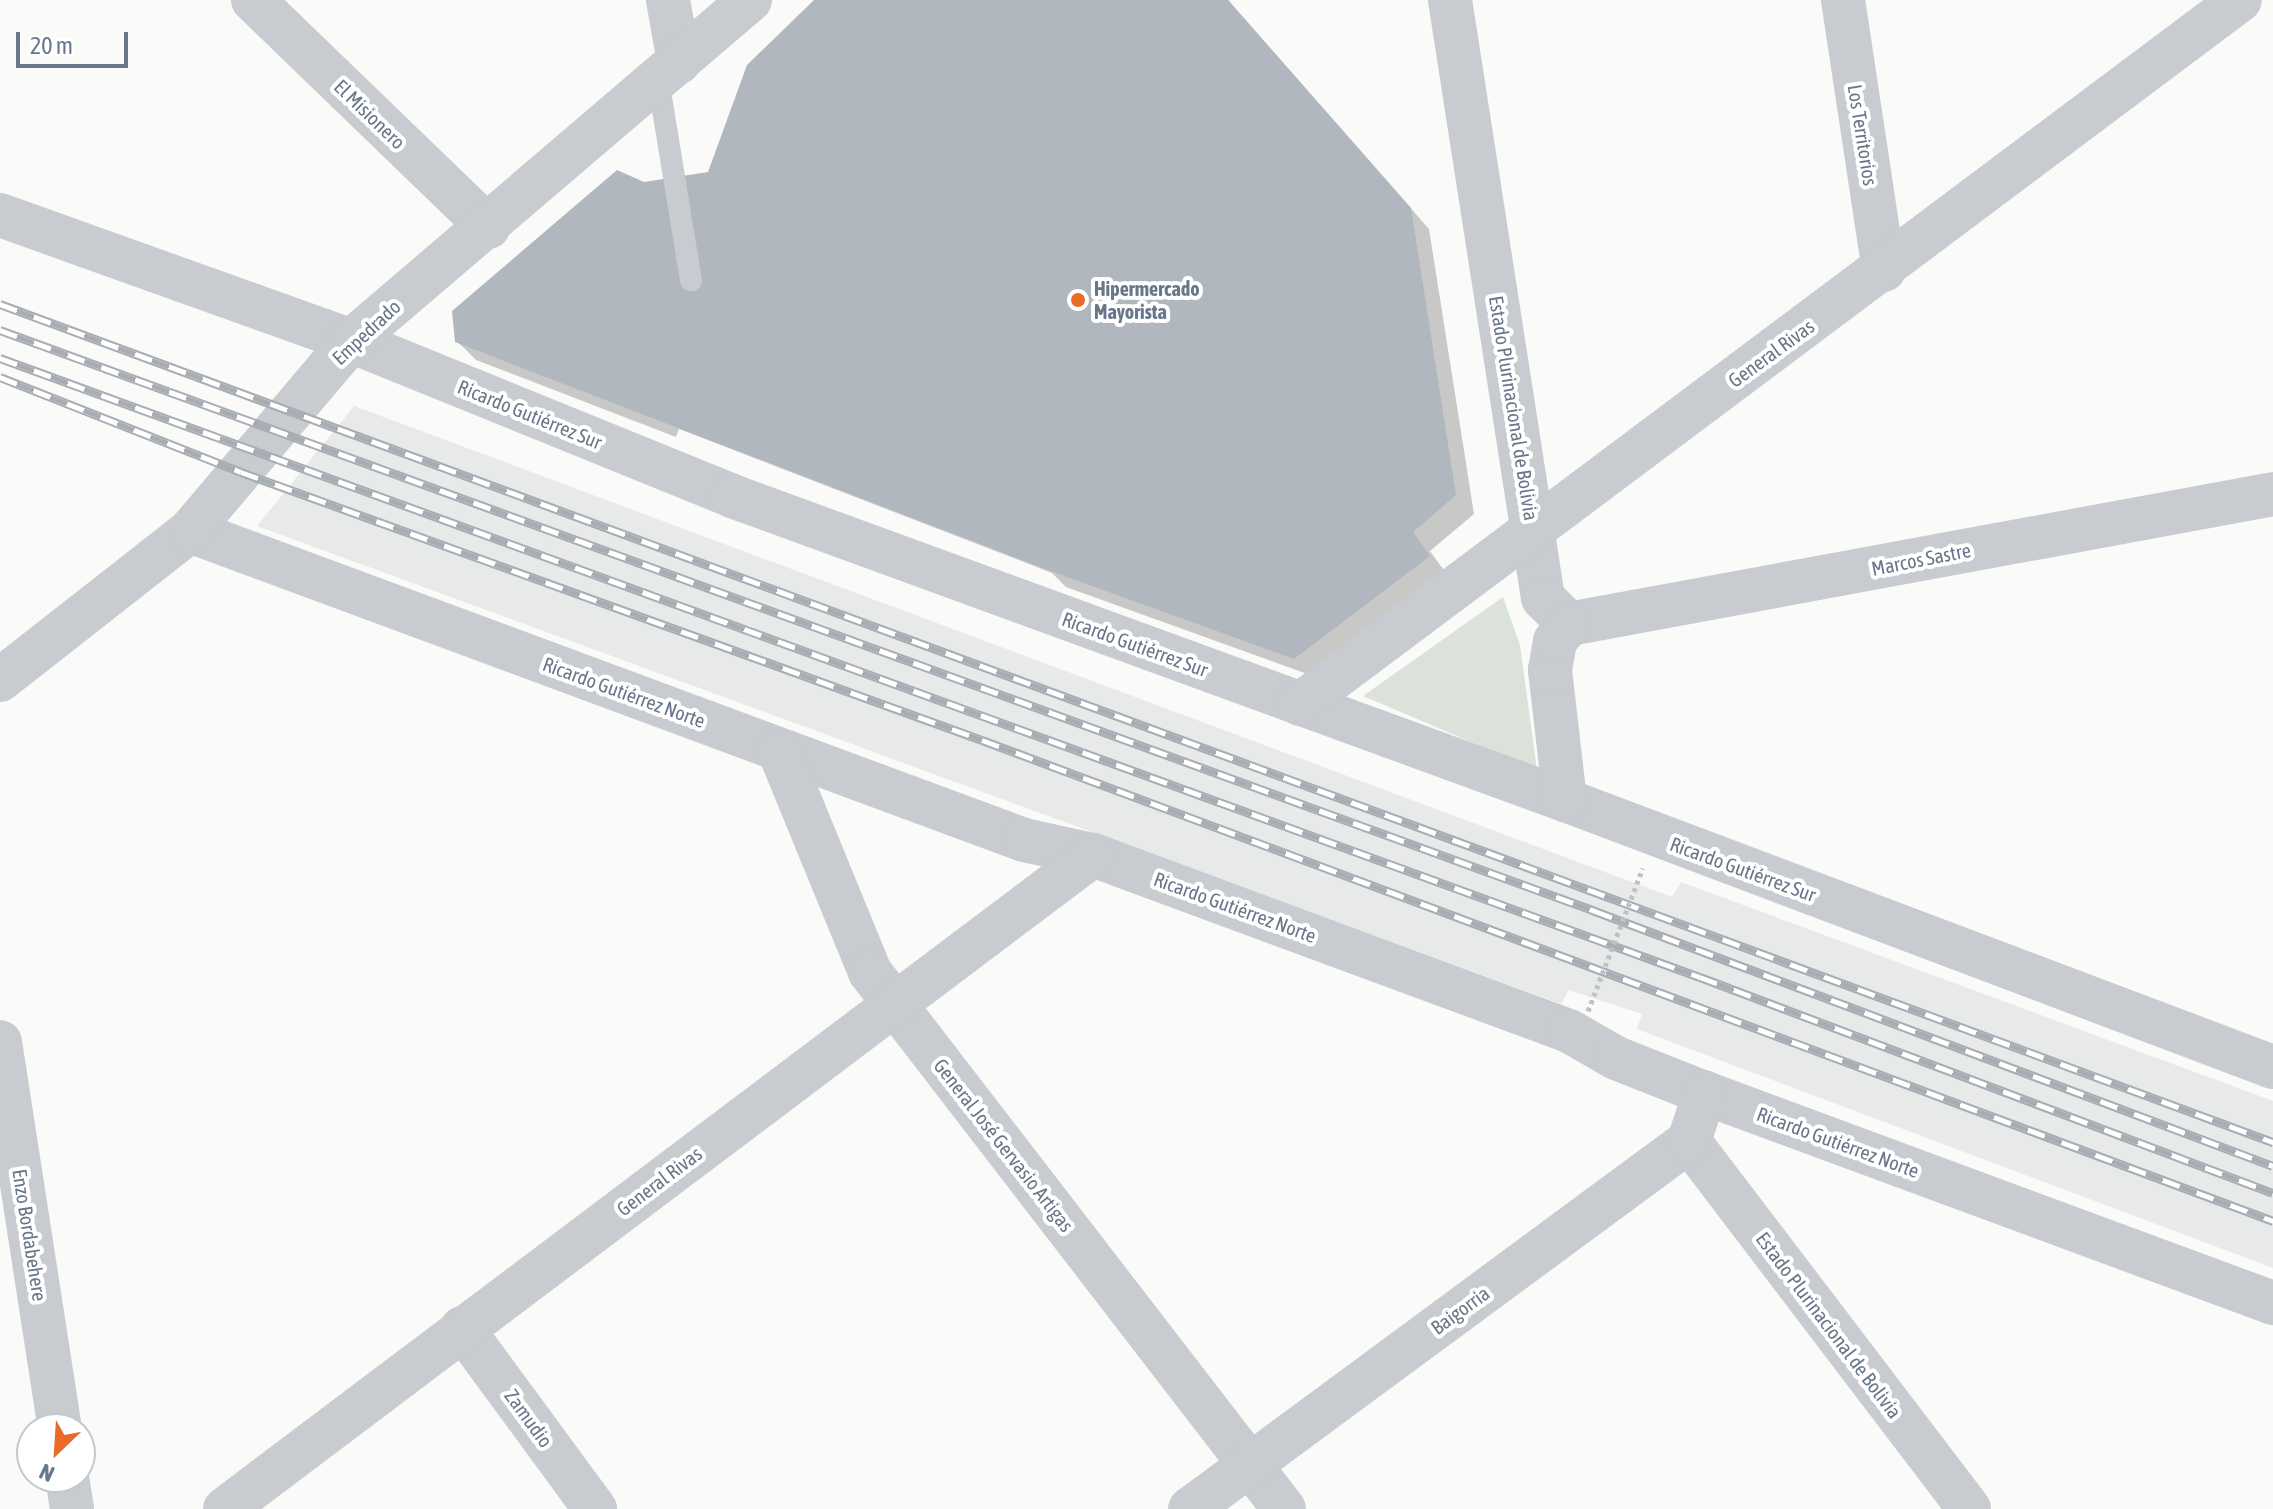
<!DOCTYPE html>
<meta charset="utf-8">
<style>
body{margin:0}
#map{position:relative;width:2273px;height:1509px;overflow:hidden;background:#fafaf8;font-family:"Asap Condensed",sans-serif}
div>[style]{position:absolute}
.built>*{inset:0;background:#e8e9e9}
.green>*{inset:0;background:#dbe2d9}
.shadow>*{inset:0;background:#0003}
.building>*{inset:0;background:#b1b7bf}
.service>*{height:22px;margin:-11px;padding:0 11px;transform-origin:11px;border-radius:11px;background:#c8cbcf}
.minor>*{height:44px;margin:-22px;padding:0 22px;transform-origin:22px;border-radius:22px;background:#c8cbcf}
.rail>*{height:9px;margin-top:-4.5px;transform-origin:0;background:repeating-linear-gradient(90deg,#fff 0 18px,#a8adb4 0 36px);box-sizing:border-box;border-block:2px solid #a8adb4}
.path-bridge>*{height:5px;margin-top:-2.5px;transform-origin:0;background:repeating-linear-gradient(90deg,#bfc2c5 0 4px,transparent 0 8px)}
.dots>*{width:22px;height:22px;translate:-50% -50%;box-sizing:border-box;border:4px solid #fff;border-radius:50%}
span{translate:-50% -50%;white-space:nowrap;text-align:center;line-height:1.15;-webkit-text-stroke:8px #fff;paint-order:stroke}
.street-label{font-size:20px;color:#68778a}
.poi-label{font-size:20px;color:#68778a;font-weight:700}
.left{translate:0 -50%;text-align:left}
.north{position:absolute;left:16px;top:1413px;width:80px;height:80px;box-sizing:border-box;background:#fff;border:2px solid #c3c9d0;border-radius:50%;rotate:205deg;font-size:22px;font-weight:700;line-height:32px;text-align:center;color:#68778a}
.north::after{content:'';display:block;margin:auto;width:28px;height:36px;background:#e96a29;clip-path:polygon(50% 0,100% 100%,50% 72%,0 100%)}
.scale{position:absolute;left:16px;top:32px;width:112px;height:36px;box-sizing:border-box;border:4px solid #68778a;border-top:0;padding-left:10px;font-size:24px;line-height:28px;white-space:nowrap;color:#68778a;-webkit-text-stroke:6px #fff;paint-order:stroke}
</style>
<div id="map">
<div class="built">
<div style="clip-path:polygon(354px 406px,1672px 897px,1681px 882px,2273px 1101px,2273px 1268px,1637px 1029px,1642px 1014px,1569px 990px,1561px 1004px,257px 526px)"></div>
</div>
<div class="green">
<div style="clip-path:polygon(1503px 597px,1520px 645px,1537px 770px,1363px 696px)"></div>
</div>
<div class="shadow">
<div style="clip-path:polygon(817px 0,1228px 0,1429px 229px,1474px 514px,1430px 551px,1448px 576px,1313px 676px,1066px 587px,1052px 573px,679px 429px,676px 437px,476px 360px,457px 341px,709px 174px)"></div>
</div>
<div class="building">
<div style="clip-path:polygon(814px 0,1228px 0,1411px 208px,1456px 495px,1413px 532px,1430px 556px,1294px 659px,1045px 569px,455px 342px,452px 311px,617px 170px,644px 182px,708px 172px,747px 65px)"></div>
</div>
<div class="service">
<div style="left:658px;top:79px;width:204px;rotate:80.7deg"></div>
</div>
<div class="minor">
<div style="left:253px;top:0;width:327px;rotate:44deg"></div>
<div style="left:668px;top:0;width:63px;rotate:79.9deg"></div>
<div style="left:1450px;top:0;width:605px;rotate:81.16deg"></div>
<div style="left:1543px;top:598px;width:37px;rotate:45deg"></div>
<div style="left:1843px;top:0;width:273px;rotate:81.4deg"></div>
<div style="left:0;top:215px;width:373px;rotate:19.7deg"></div>
<div style="left:351px;top:341px;width:411px;rotate:22.1deg"></div>
<div style="left:732px;top:496px;width:887px;rotate:20.05deg"></div>
<div style="left:1565px;top:800px;width:757px;rotate:20.66deg"></div>
<div style="left:190px;top:531px;width:889px;rotate:20.33deg"></div>
<div style="left:1024px;top:840px;width:71px;rotate:12.3deg"></div>
<div style="left:1093px;top:855px;width:507px;rotate:20.29deg"></div>
<div style="left:1569px;top:1031px;width:54px;rotate:29.9deg"></div>
<div style="left:1616px;top:1058px;width:96px;rotate:21.5deg"></div>
<div style="left:1705px;top:1093px;width:606px;rotate:20.29deg"></div>
<div style="left:1569px;top:624px;width:716px;rotate:-10.46deg"></div>
<div style="left:0;top:680px;width:241px;rotate:-38.1deg"></div>
<div style="left:190px;top:531px;width:249px;rotate:-49.7deg"></div>
<div style="left:351px;top:341px;width:525px;rotate:-40.52deg"></div>
<div style="left:1300px;top:704px;width:1174px;rotate:-36.83deg"></div>
<div style="left:779px;top:750px;width:240px;rotate:67.7deg"></div>
<div style="left:870px;top:972px;width:678px;rotate:52.37deg"></div>
<div style="left:1565px;top:800px;width:131px;rotate:-96.6deg"></div>
<div style="left:1550px;top:670px;width:29px;rotate:-80deg"></div>
<div style="left:1555px;top:641px;width:22px;rotate:-51deg"></div>
<div style="left:0;top:1042px;width:392px;rotate:81.2deg"></div>
<div style="left:1689px;top:1141px;width:462px;rotate:52.7deg"></div>
<div style="left:462px;top:1328px;width:225px;rotate:53.7deg"></div>
<div style="left:67px;top:1477px;width:32px;rotate:81deg"></div>
<div style="left:225px;top:1509px;width:1087px;rotate:-37deg"></div>
<div style="left:1190px;top:1509px;width:620px;rotate:-36.41deg"></div>
<div style="left:1689px;top:1141px;width:51px;rotate:-71.6deg"></div>
</div>
<div class="rail">
<div style="left:0;top:304px;width:2423px;rotate:20.24deg"></div>
<div style="left:0;top:330px;width:1698px;rotate:20.01deg"></div>
<div style="left:1595px;top:911px;width:724px;rotate:20.61deg"></div>
<div style="left:0;top:358px;width:1809px;rotate:20.01deg"></div>
<div style="left:1700px;top:977px;width:612px;rotate:20.65deg"></div>
<div style="left:0;top:377px;width:259px;rotate:21.5deg"></div>
<div style="left:241px;top:472px;width:788px;rotate:19.88deg"></div>
<div style="left:982px;top:740px;width:1378px;rotate:20.43deg"></div>
</div>
<div class="path-bridge">
<div style="left:1588px;top:1011px;width:153px;rotate:-69deg"></div>
</div>
<div class="dots">
<div style="left:1078px;top:300px;background:#e96a29"></div>
</div>
<div class="street-label">
<span style="left:370px;top:114px;rotate:44deg">El Misionero</span>
<span style="left:1863px;top:135px;rotate:81deg">Los Territorios</span>
<span style="left:366px;top:332px;rotate:-43deg">Empedrado</span>
<span style="left:1771px;top:353px;rotate:-36deg">General Rivas</span>
<span style="left:1514px;top:408px;rotate:81deg">Estado Plurinacional de Bolivia</span>
<span style="left:530px;top:414px;rotate:22deg">Ricardo Gutiérrez Sur</span>
<span style="left:1921px;top:559px;rotate:-11deg">Marcos Sastre</span>
<span style="left:1135px;top:644px;rotate:20deg">Ricardo Gutiérrez Sur</span>
<span style="left:624px;top:692px;rotate:20deg">Ricardo Gutiérrez Norte</span>
<span style="left:1743px;top:869px;rotate:20deg">Ricardo Gutiérrez Sur</span>
<span style="left:1235px;top:907px;rotate:20deg">Ricardo Gutiérrez Norte</span>
<span style="left:1838px;top:1142px;rotate:20deg">Ricardo Gutiérrez Norte</span>
<span style="left:1004px;top:1145px;rotate:52deg">General José Gervasio Artigas</span>
<span style="left:659px;top:1181px;rotate:-37deg">General Rivas</span>
<span style="left:30px;top:1235px;rotate:81deg">Enzo Bordabehere</span>
<span style="left:1460px;top:1310px;rotate:-36deg">Baigorria</span>
<span style="left:1829px;top:1325px;rotate:53deg">Estado Plurinacional de Bolivia</span>
<span style="left:529px;top:1418px;rotate:54deg">Zamudio</span>
</div>
<div class="poi-label">
<span class="left" style="left:1094px;top:300px">Hipermercado<br>Mayorista</span>
</div>
<div class="north">N</div>
<div class="scale">20 m</div>
</div>
